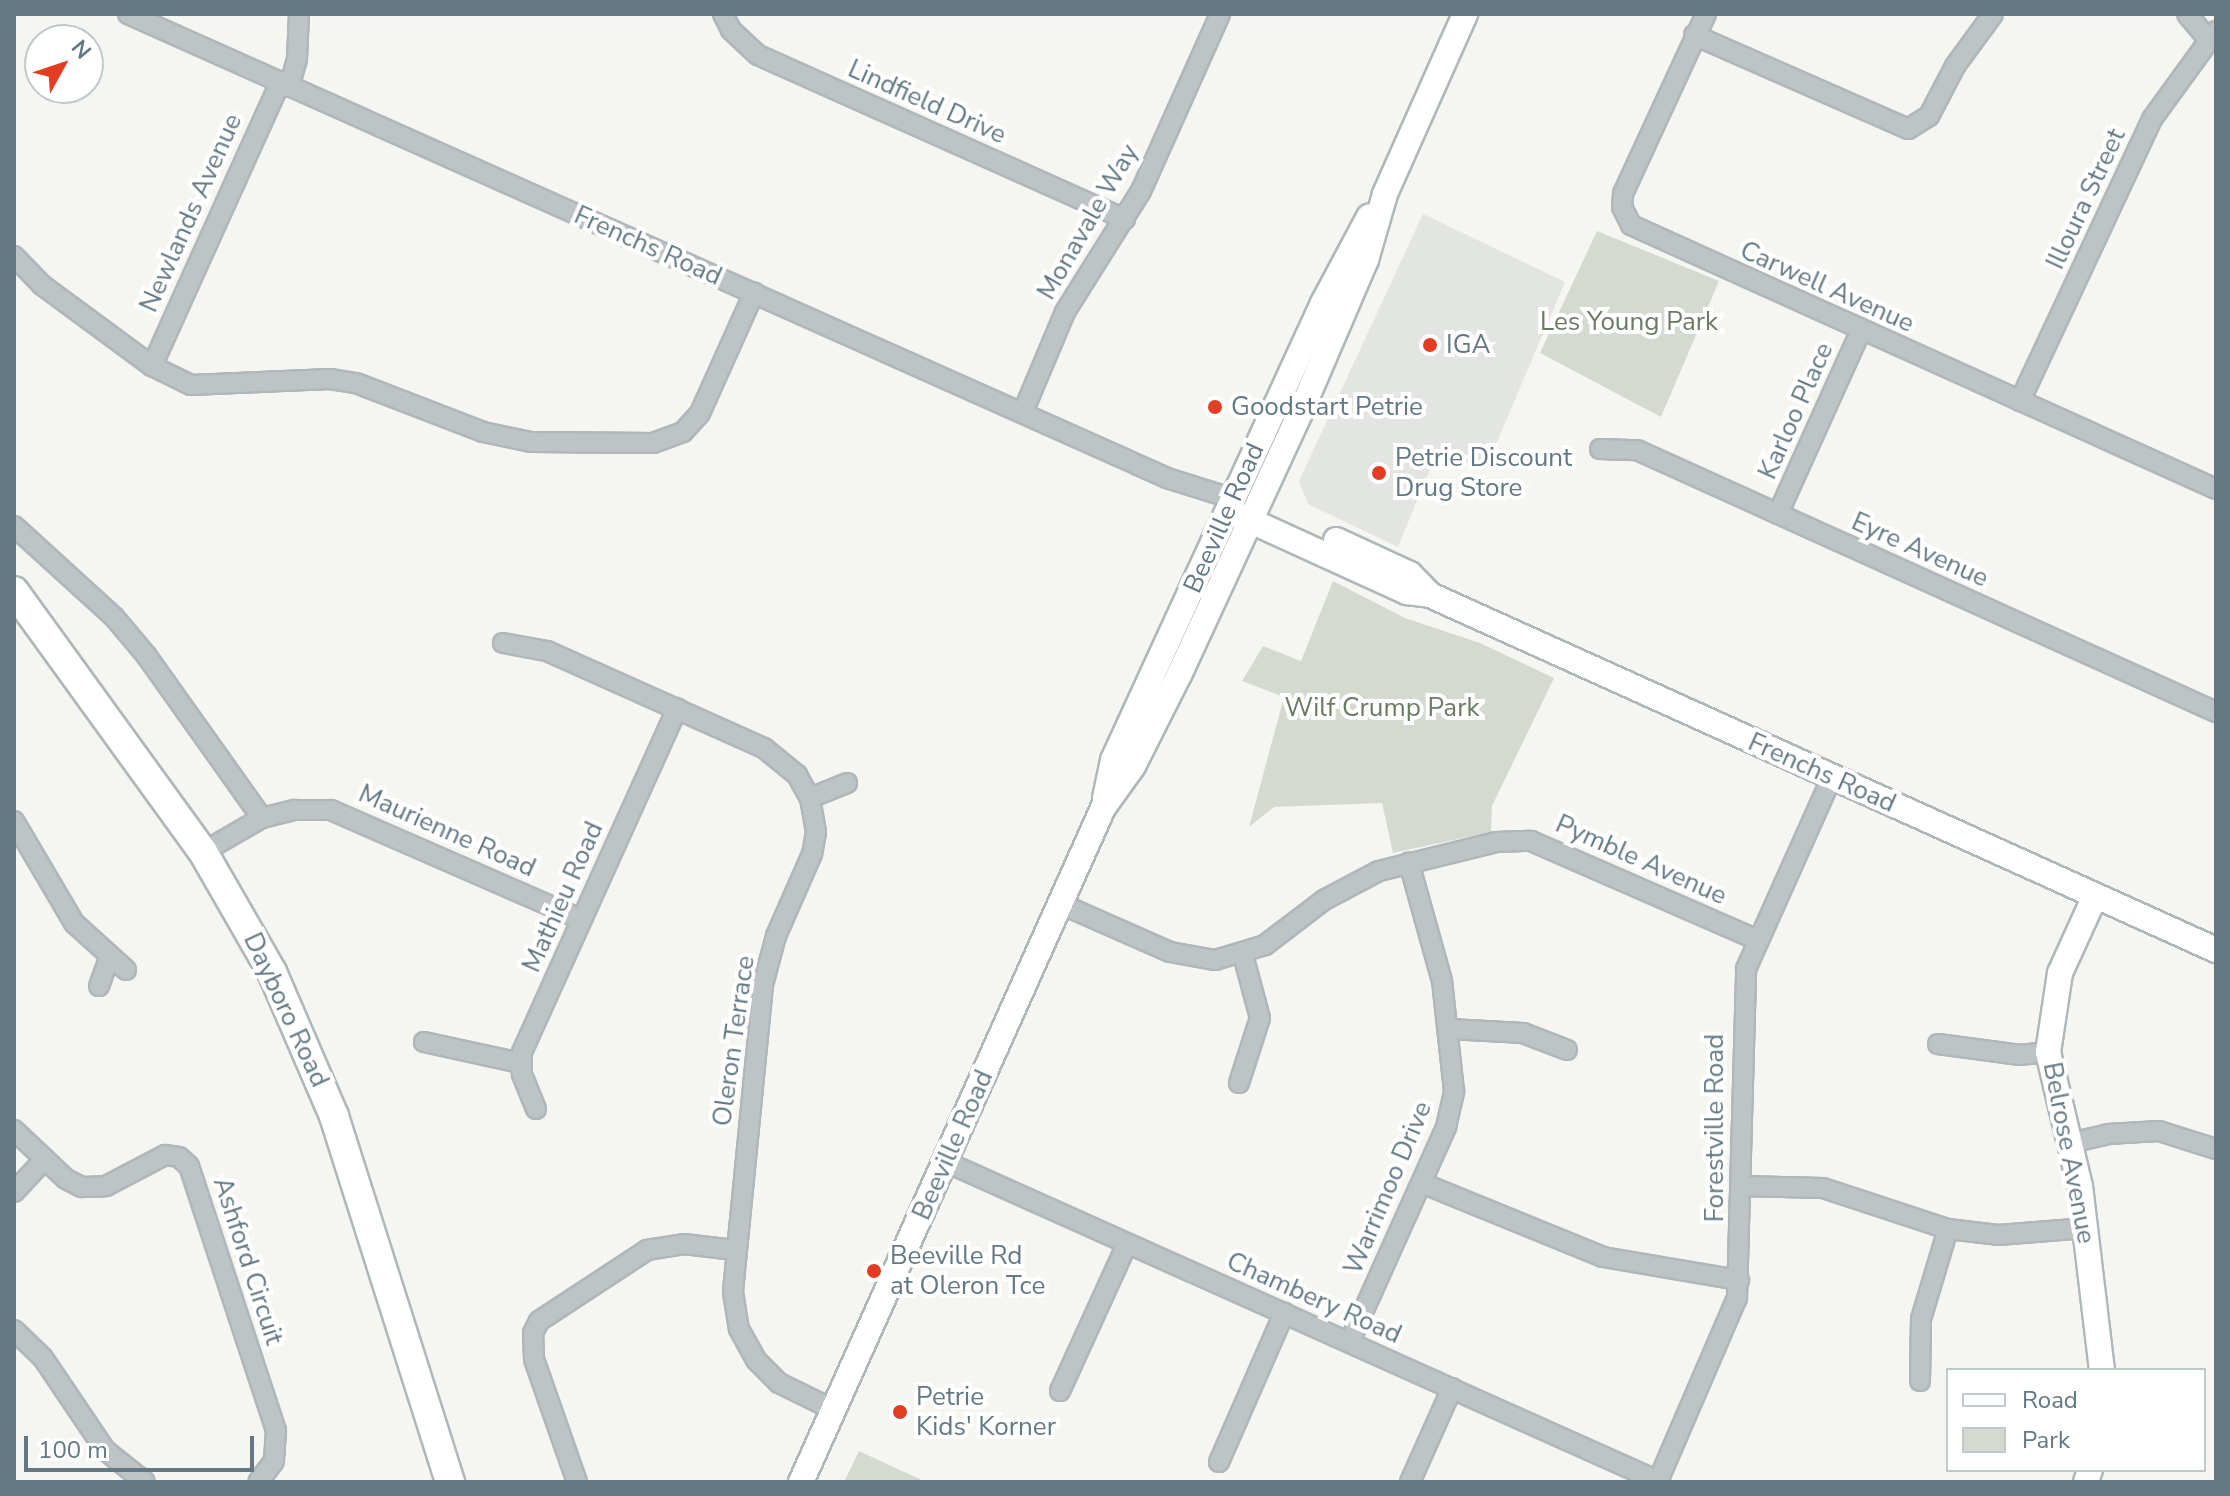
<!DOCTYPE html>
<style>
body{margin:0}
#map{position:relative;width:2230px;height:1496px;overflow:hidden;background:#f5f5f2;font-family:"Nunito Sans",sans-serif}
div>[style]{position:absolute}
.built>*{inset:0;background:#e3e5e3}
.green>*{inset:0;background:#d5dad1}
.roads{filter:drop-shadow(2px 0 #b0b7ba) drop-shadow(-2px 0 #b0b7ba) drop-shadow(0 2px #b0b7ba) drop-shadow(0 -2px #b0b7ba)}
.street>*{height:18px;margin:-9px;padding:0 9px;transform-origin:9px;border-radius:9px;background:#bec3c6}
.secondary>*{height:24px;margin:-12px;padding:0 12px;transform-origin:12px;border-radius:12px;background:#fff}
.primary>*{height:28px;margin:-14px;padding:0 14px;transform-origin:14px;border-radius:14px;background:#fff}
.dots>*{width:22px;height:22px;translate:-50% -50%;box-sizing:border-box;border:4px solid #fff;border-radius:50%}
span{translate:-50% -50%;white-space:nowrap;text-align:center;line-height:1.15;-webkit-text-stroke:8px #fff;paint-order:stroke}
.street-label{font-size:26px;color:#647883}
.park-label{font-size:26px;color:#6a7a63}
.poi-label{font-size:26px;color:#647883}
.left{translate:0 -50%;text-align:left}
.frame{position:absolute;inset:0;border:16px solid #647883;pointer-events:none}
.legend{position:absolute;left:1946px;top:1368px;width:260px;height:104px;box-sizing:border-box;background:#fff;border:2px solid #c1c9cd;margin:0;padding:10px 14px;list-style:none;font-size:24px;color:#647883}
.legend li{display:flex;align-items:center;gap:16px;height:40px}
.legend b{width:40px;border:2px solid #c1c9cd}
.north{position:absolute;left:24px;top:24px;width:80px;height:80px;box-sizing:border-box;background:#fff;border:2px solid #c1c9cd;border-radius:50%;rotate:50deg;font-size:22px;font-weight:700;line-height:32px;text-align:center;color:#647883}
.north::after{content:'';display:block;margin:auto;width:28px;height:36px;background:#e33d24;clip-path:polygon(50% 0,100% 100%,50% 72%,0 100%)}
.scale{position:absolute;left:24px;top:1436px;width:230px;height:36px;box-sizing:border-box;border:4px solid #647883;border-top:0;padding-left:10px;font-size:24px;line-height:28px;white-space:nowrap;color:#647883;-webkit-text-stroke:6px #fff;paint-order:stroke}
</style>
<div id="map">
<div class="built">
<div style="clip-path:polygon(1423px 214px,1565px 282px,1485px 470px,1438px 450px,1398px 547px,1308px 504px,1299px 481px)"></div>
</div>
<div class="green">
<div style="clip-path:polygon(1597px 231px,1719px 281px,1661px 417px,1540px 353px)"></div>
<div style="clip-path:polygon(1333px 581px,1405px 618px,1480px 643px,1554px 678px,1492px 806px,1491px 832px,1393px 853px,1382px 803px,1274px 807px,1249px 827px,1284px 697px,1242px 681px,1263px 646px,1301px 661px)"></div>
<div style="clip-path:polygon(859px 1451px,926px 1482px,844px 1482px)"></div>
</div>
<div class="roads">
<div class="street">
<div style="left:128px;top:14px;width:1138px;rotate:24.06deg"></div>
<div style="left:1167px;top:478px;width:70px;rotate:17.4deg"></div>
<div style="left:723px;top:14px;width:18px;rotate:63deg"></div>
<div style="left:731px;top:30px;width:37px;rotate:43deg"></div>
<div style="left:758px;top:55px;width:402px;rotate:24.1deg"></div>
<div style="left:1706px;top:14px;width:198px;rotate:114.8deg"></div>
<div style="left:1623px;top:194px;width:13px;rotate:94deg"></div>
<div style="left:1622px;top:207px;width:20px;rotate:63deg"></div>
<div style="left:1631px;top:225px;width:642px;rotate:24.29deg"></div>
<div style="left:2187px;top:14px;width:31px;rotate:50deg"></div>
<div style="left:1694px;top:35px;width:234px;rotate:23.7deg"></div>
<div style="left:1908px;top:129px;width:25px;rotate:-32deg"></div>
<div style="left:1929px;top:116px;width:56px;rotate:-62.5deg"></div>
<div style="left:1955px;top:66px;width:64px;rotate:-53.8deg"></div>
<div style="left:289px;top:87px;width:29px;rotate:-74deg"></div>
<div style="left:297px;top:59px;width:45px;rotate:-87.5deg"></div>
<div style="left:14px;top:256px;width:40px;rotate:46deg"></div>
<div style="left:42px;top:285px;width:137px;rotate:36.4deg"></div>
<div style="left:152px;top:366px;width:43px;rotate:26deg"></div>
<div style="left:191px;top:385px;width:139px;rotate:-2.5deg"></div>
<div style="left:330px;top:379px;width:26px;rotate:9deg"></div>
<div style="left:356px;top:383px;width:136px;rotate:21.1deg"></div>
<div style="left:483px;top:432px;width:49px;rotate:11.8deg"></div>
<div style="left:531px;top:442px;width:122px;rotate:0.5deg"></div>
<div style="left:653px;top:443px;width:32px;rotate:-20deg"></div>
<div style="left:683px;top:432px;width:25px;rotate:-48deg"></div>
<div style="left:700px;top:413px;width:132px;rotate:-65.8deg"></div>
<div style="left:152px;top:366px;width:312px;rotate:-65.7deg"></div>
<div style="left:2020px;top:401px;width:311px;rotate:-64.9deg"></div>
<div style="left:2152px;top:119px;width:109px;rotate:-54deg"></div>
<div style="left:1023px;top:412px;width:108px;rotate:-67.2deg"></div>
<div style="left:1065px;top:312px;width:143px;rotate:-57.9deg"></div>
<div style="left:1141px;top:191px;width:194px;rotate:-65.9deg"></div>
<div style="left:1600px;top:449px;width:37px;rotate:2deg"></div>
<div style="left:1637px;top:450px;width:636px;rotate:24.35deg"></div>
<div style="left:1778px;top:514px;width:202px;rotate:-65.7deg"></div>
<div style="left:14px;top:526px;width:135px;rotate:42.3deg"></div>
<div style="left:114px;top:617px;width:50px;rotate:49.9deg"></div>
<div style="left:146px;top:655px;width:200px;rotate:54.6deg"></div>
<div style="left:503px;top:643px;width:45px;rotate:10.3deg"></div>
<div style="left:547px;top:651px;width:238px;rotate:24.1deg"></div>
<div style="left:764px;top:748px;width:43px;rotate:39.3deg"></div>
<div style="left:797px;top:775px;width:26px;rotate:61deg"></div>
<div style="left:810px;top:798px;width:35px;rotate:80deg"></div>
<div style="left:816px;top:832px;width:22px;rotate:100deg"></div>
<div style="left:812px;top:854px;width:90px;rotate:113.7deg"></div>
<div style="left:776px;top:936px;width:51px;rotate:104.9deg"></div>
<div style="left:763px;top:985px;width:308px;rotate:95.6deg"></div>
<div style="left:733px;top:1292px;width:37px;rotate:81deg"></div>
<div style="left:739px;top:1329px;width:35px;rotate:61deg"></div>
<div style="left:756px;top:1360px;width:33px;rotate:45deg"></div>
<div style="left:779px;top:1383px;width:61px;rotate:26.1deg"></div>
<div style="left:810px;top:798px;width:40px;rotate:-22deg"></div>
<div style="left:14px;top:821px;width:118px;rotate:59.5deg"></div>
<div style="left:74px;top:923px;width:70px;rotate:42.1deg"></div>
<div style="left:203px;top:852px;width:68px;rotate:-30deg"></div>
<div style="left:262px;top:818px;width:34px;rotate:-14deg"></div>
<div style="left:295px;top:810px;width:36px"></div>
<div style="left:331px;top:810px;width:273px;rotate:23.6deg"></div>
<div style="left:1061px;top:904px;width:119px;rotate:23.8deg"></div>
<div style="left:1170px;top:952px;width:46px;rotate:10.1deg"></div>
<div style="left:1215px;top:960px;width:52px;rotate:-16.7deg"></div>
<div style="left:1265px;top:945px;width:74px;rotate:-37.3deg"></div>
<div style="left:1324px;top:900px;width:62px;rotate:-27.8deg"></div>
<div style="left:1379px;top:871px;width:121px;rotate:-13.9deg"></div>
<div style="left:1496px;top:842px;width:35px;rotate:-2deg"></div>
<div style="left:1531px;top:841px;width:248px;rotate:23.6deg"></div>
<div style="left:99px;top:986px;width:29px;rotate:-70deg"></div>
<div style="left:1450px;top:1029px;width:73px;rotate:3.1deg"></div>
<div style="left:1523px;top:1033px;width:47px;rotate:21.1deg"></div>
<div style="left:424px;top:1042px;width:98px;rotate:12.3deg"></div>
<div style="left:1938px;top:1044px;width:83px;rotate:7.6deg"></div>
<div style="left:2020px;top:1055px;width:28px;rotate:-6deg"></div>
<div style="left:1239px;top:1083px;width:68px;rotate:-72.1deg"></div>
<div style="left:1260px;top:1018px;width:65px;rotate:-105.1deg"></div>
<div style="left:536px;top:1109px;width:38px;rotate:-112deg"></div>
<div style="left:522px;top:1074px;width:22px;rotate:-90deg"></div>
<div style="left:522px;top:1052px;width:377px;rotate:-65.7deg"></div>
<div style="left:14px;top:1130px;width:71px;rotate:43.3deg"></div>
<div style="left:66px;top:1179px;width:18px;rotate:27deg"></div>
<div style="left:82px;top:1187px;width:24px;rotate:-2deg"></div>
<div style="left:106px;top:1186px;width:67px;rotate:-27.7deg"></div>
<div style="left:165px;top:1155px;width:14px;rotate:8deg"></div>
<div style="left:179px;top:1157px;width:13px;rotate:42deg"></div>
<div style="left:189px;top:1166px;width:279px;rotate:71.8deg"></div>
<div style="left:276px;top:1431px;width:30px;rotate:94deg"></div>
<div style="left:274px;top:1461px;width:26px;rotate:127deg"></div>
<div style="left:2070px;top:1143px;width:39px;rotate:-13deg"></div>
<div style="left:2108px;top:1134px;width:51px;rotate:-3.4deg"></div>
<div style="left:2159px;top:1131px;width:60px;rotate:17.5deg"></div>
<div style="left:946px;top:1162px;width:782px;rotate:24.14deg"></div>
<div style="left:1422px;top:1183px;width:196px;rotate:22.2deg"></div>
<div style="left:1603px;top:1257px;width:138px;rotate:9.6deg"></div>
<div style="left:1741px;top:1186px;width:82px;rotate:1.4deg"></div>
<div style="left:1823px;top:1188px;width:132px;rotate:18.2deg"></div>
<div style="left:1948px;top:1229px;width:50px;rotate:6.8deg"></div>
<div style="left:1998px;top:1235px;width:89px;rotate:-4.5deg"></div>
<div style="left:14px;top:1192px;width:45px;rotate:-46.8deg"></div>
<div style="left:14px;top:1330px;width:40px;rotate:44deg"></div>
<div style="left:43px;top:1358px;width:111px;rotate:56deg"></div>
<div style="left:105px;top:1450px;width:51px;rotate:38.7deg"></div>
<div style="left:1350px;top:1341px;width:235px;rotate:-65.8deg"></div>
<div style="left:1446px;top:1127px;width:37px;rotate:-77deg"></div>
<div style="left:1454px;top:1091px;width:111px;rotate:-96.2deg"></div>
<div style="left:1442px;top:981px;width:123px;rotate:-105.6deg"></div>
<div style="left:1920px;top:1381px;width:62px;rotate:-89.1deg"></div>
<div style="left:1921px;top:1319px;width:94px;rotate:-73.3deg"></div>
<div style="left:1060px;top:1391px;width:162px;rotate:-65.5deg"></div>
<div style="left:1219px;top:1462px;width:163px;rotate:-66.4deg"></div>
<div style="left:1658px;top:1481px;width:199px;rotate:-66.7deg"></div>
<div style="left:1737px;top:1298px;width:329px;rotate:-88.4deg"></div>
<div style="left:1746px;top:969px;width:210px;rotate:-65.9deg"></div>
<div style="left:577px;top:1482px;width:130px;rotate:-109.3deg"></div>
<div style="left:534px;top:1359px;width:26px;rotate:-92deg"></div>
<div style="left:533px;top:1333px;width:13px;rotate:-63deg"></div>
<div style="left:539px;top:1321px;width:129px;rotate:-33.3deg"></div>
<div style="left:647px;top:1250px;width:37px;rotate:-9deg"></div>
<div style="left:684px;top:1244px;width:51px;rotate:6.7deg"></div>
<div style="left:1410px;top:1482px;width:103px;rotate:-65.9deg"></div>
</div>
<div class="secondary">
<div style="left:1229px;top:511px;width:196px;rotate:24.5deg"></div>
<div style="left:1407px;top:592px;width:23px;rotate:7deg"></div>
<div style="left:1430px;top:595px;width:862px;rotate:24.31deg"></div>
<div style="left:1336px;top:540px;width:81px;rotate:24.7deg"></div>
<div style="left:1410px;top:574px;width:29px;rotate:46deg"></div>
<div style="left:1105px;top:798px;width:39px;rotate:-78deg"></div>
<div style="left:1113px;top:760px;width:503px;rotate:-65.32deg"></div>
<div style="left:1323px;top:303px;width:98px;rotate:-61.9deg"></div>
<div style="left:2095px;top:896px;width:85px;rotate:114.4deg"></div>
<div style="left:2060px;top:973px;width:80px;rotate:98.6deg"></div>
<div style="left:2048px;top:1052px;width:138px;rotate:76.6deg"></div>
<div style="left:2080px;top:1186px;width:185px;rotate:83.2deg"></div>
<div style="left:801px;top:1482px;width:739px;rotate:-65.86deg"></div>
<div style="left:1103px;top:808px;width:52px;rotate:-54.5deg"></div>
<div style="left:1133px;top:766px;width:104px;rotate:-63.2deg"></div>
<div style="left:1180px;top:673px;width:298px;rotate:-65.2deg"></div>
<div style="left:1305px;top:402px;width:155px;rotate:-66.8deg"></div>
<div style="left:1366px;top:260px;width:69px;rotate:-73.9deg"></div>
<div style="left:1385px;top:194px;width:197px;rotate:-66deg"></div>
<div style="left:2086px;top:1482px;width:13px;rotate:-72deg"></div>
</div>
<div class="primary">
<div style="left:14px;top:591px;width:322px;rotate:54.1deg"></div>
<div style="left:203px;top:852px;width:138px;rotate:60.1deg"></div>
<div style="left:272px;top:972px;width:157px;rotate:66.7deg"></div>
<div style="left:334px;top:1116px;width:384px;rotate:72.4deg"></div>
</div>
</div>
<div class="dots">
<div style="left:1430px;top:345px;background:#e33d24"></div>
<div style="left:1215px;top:407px;background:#e33d24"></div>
<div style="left:1379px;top:473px;background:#e33d24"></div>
<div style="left:874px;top:1271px;background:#e33d24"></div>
<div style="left:900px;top:1412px;background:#e33d24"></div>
</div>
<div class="street-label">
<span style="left:927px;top:102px;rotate:24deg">Lindfield Drive</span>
<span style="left:2086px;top:199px;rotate:-65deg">Illoura Street</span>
<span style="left:191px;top:213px;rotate:-66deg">Newlands Avenue</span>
<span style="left:1088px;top:222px;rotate:-60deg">Monavale Way</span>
<span style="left:648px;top:246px;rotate:24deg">Frenchs Road</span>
<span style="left:1827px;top:287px;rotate:24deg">Carwell Avenue</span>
<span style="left:1796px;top:411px;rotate:-66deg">Karloo Place</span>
<span style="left:1224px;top:518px;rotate:-66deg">Beeville Road</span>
<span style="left:1920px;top:550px;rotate:24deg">Eyre Avenue</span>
<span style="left:1822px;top:773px;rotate:24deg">Frenchs Road</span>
<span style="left:447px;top:831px;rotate:24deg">Maurienne Road</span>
<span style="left:1641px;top:860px;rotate:24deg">Pymble Avenue</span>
<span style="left:563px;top:897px;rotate:-66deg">Mathieu Road</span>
<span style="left:286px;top:1010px;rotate:65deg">Dayboro Road</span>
<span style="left:734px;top:1041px;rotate:-82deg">Oleron Terrace</span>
<span style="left:1715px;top:1128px;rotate:-90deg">Forestville Road</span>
<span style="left:953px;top:1145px;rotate:-66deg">Beeville Road</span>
<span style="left:2069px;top:1153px;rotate:79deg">Belrose Avenue</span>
<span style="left:1388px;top:1188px;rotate:-67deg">Warrimoo Drive</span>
<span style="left:248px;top:1261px;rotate:72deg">Ashford Circuit</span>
<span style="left:1314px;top:1298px;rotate:24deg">Chambery Road</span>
</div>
<div class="park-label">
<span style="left:1629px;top:322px">Les Young Park</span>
<span style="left:1382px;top:708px">Wilf Crump Park</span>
</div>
<div class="poi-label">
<span class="left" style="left:1446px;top:345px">IGA</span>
<span class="left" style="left:1231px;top:407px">Goodstart Petrie</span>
<span class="left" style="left:1395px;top:473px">Petrie Discount<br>Drug Store</span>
<span class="left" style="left:890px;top:1271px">Beeville Rd<br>at Oleron Tce</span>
<span class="left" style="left:916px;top:1412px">Petrie<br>Kids' Korner</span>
</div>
<div class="frame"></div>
<ul class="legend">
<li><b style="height:10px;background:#fff"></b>Road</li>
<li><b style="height:22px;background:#d5dad1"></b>Park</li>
</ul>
<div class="north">N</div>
<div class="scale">100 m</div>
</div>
